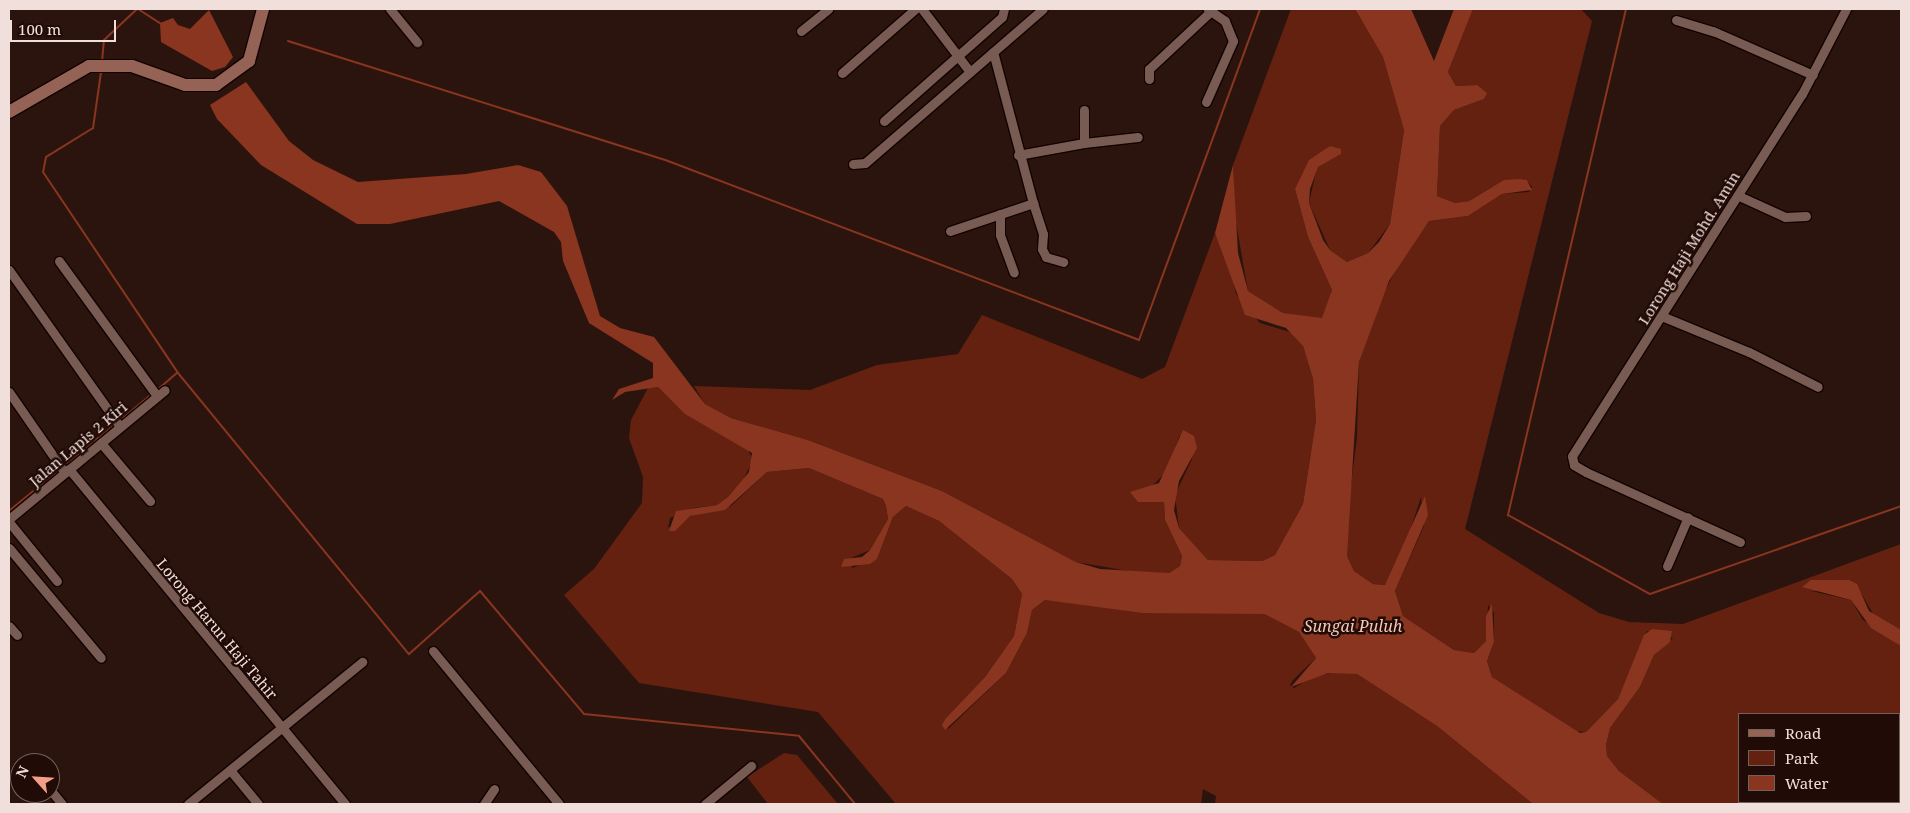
<!DOCTYPE html>
<style>
body{margin:0}
#map{position:relative;width:1910px;height:813px;overflow:hidden;background:#2c140e;font-family:"Noto Serif",serif}
div>[style]{position:absolute}
.green>*{inset:0;background:#642110}
.water>*{inset:0;background:#89351f}
.stream>*{height:2px;margin:-1px;padding:0 1px;transform-origin:1px;border-radius:1px;background:#89351f}
.roads{filter:drop-shadow(1px 0 #130200) drop-shadow(-1px 0 #130200) drop-shadow(0 1px #130200) drop-shadow(0 -1px #130200)}
.street>*{height:9px;margin:-4.5px;padding:0 4.5px;transform-origin:4.5px;border-radius:4.5px;background:#785b53}
.secondary>*{height:12px;margin:-6px;padding:0 6px;transform-origin:6px;border-radius:6px;background:#946356}
span{translate:-50% -50%;white-space:nowrap;text-align:center;line-height:1.15;-webkit-text-stroke:5px #210b06;paint-order:stroke}
.street-label{font-size:15px;color:#f1dfdb}
.water-label{font-size:16px;color:#f6c5b7;font-style:italic}
.frame{position:absolute;inset:0;border:10px solid #f1dfdb;pointer-events:none}
.legend{position:absolute;left:1738px;top:713px;width:162px;height:90px;box-sizing:border-box;background:#210b06;border:1px solid #74605b;margin:0;padding:6px 9px;list-style:none;font-size:15px;color:#f1dfdb}
.legend li{display:flex;align-items:center;gap:10px;height:25px}
.legend b{width:25px;border:1px solid #74605b}
.north{position:absolute;left:10px;top:753px;width:50px;height:50px;box-sizing:border-box;background:#210b06;border:1px solid #74605b;border-radius:50%;rotate:296deg;font-size:14px;font-weight:700;line-height:20px;text-align:center;color:#f1dfdb}
.north::after{content:'';display:block;margin:auto;width:18px;height:22px;background:#f49e87;clip-path:polygon(50% 0,100% 100%,50% 72%,0 100%)}
.scale{position:absolute;left:10px;top:20px;width:106px;height:22px;box-sizing:border-box;border:2px solid #f1dfdb;border-top:0;padding-left:6px;font-size:15px;line-height:18px;white-space:nowrap;color:#f1dfdb;-webkit-text-stroke:4px #210b06;paint-order:stroke}
</style>
<div id="map">
<div class="green">
<div style="clip-path:polygon(1291px 9px,1355px 9px,1383px 57px,1404px 130px,1390px 224px,1368px 253px,1347px 262px,1330px 250px,1309px 203px,1317px 167px,1340px 154px,1330px 146px,1295px 189px,1308px 237px,1332px 290px,1329px 310px,1322px 318px,1313px 319px,1283px 313px,1248px 291px,1235px 217px,1233px 165px)"></div>
<div style="clip-path:polygon(evenodd,1473px 9px,1581px 9px,1592px 21px,1465px 529px,1599px 613px,1629px 622px,1683px 624px,1901px 544px,1901px 630px,1876px 619px,1861px 593px,1811px 591px,1851px 600px,1863px 620px,1901px 646px,1901px 804px,1663px 804px,1619px 771px,1607px 756px,1606px 745px,1610px 728px,1640px 687px,1654px 655px,1673px 638px,1647px 631px,1618px 699px,1586px 732px,1572px 731px,1492px 677px,1487px 661px,1494px 642px,1494px 613px,1488px 605px,1486px 641px,1474px 653px,1454px 650px,1403px 616px,1395px 591px,1424px 526px,1421px 497px,1402px 555px,1385px 585px,1373px 584px,1354px 571px,1347px 556px,1345px 531px,1357px 438px,1359px 362px,1372px 316px,1404px 254px,1429px 221px,1468px 216px,1502px 194px,1529px 192px,1532px 187px,1527px 180px,1492px 187px,1469px 201px,1455px 203px,1437px 196px,1440px 126px,1454px 110px,1484px 99px,1486px 93px,1477px 85px,1456px 86px,1448px 72px,1473px 9px,1739px 714px,1899px 714px,1899px 802px,1739px 802px,1739px 714px)"></div>
<div style="clip-path:polygon(1215px 233px,1230px 265px,1236px 294px,1260px 323px,1293px 333px,1303px 346px,1313px 379px,1316px 420px,1303px 504px,1275px 555px,1262px 561px,1208px 560px,1179px 528px,1175px 495px,1192px 459px,1180px 435px,1165px 473px,1150px 488px,1145px 502px,1164px 502px,1165px 520px,1182px 556px,1180px 566px,1169px 573px,1146px 574px,1076px 562px,942px 491px,808px 440px,731px 418px,705px 404px,694px 386px,810px 390px,877px 365px,958px 354px,982px 315px,1142px 379px,1165px 367px)"></div>
<div style="clip-path:polygon(658px 387px,686px 414px,746px 446px,753px 460px,743px 480px,728px 497px,717px 505px,693px 508px,670px 518px,668px 528px,690px 516px,731px 506px,767px 472px,809px 468px,883px 499px,886px 506px,888px 519px,870px 550px,851px 558px,852px 568px,877px 559px,893px 517px,906px 506px,939px 521px,1012px 579px,1022px 594px,1014px 636px,985px 677px,946px 718px,948px 729px,1006px 673px,1027px 633px,1032px 610px,1045px 600px,1264px 614px,1299px 632px,1316px 658px,1293px 680px,1290px 685px,1294px 688px,1314px 676px,1341px 671px,1357px 674px,1437px 726px,1533px 804px,1215px 804px,1216px 796px,1203px 789px,1201px 804px,896px 804px,818px 712px,639px 683px,564px 595px,594px 569px,642px 503px,643px 477px,629px 438px,631px 420px,648px 388px)"></div>
<div style="clip-path:polygon(784px 753px,797px 755px,838px 804px,768px 804px,747px 777px)"></div>
</div>
<div class="water">
<div style="clip-path:polygon(1355px 9px,1411px 9px,1434px 61px,1454px 9px,1473px 9px,1448px 72px,1456px 86px,1477px 85px,1487px 93px,1484px 99px,1454px 110px,1440px 126px,1437px 196px,1455px 203px,1469px 201px,1504px 180px,1518px 179px,1527px 180px,1532px 190px,1502px 194px,1468px 216px,1429px 221px,1389px 281px,1359px 362px,1347px 556px,1354px 571px,1373px 584px,1385px 585px,1425px 496px,1428px 515px,1395px 591px,1403px 616px,1454px 650px,1474px 653px,1486px 641px,1486px 616px,1492px 604px,1494px 642px,1487px 661px,1492px 677px,1580px 733px,1586px 732px,1618px 699px,1644px 635px,1652px 629px,1672px 631px,1670px 642px,1654px 655px,1640px 687px,1610px 728px,1606px 745px,1607px 756px,1619px 771px,1663px 804px,1533px 804px,1437px 726px,1357px 674px,1328px 673px,1291px 687px,1316px 658px,1299px 632px,1264px 614px,1143px 613px,1045px 600px,1032px 610px,1027px 633px,1006px 673px,945px 730px,942px 725px,946px 718px,985px 677px,1014px 636px,1022px 594px,1012px 579px,939px 521px,906px 506px,893px 517px,877px 559px,870px 564px,841px 567px,844px 559px,862px 557px,870px 550px,888px 519px,886px 506px,883px 499px,809px 468px,767px 472px,725px 510px,690px 516px,675px 531px,669px 531px,676px 511px,717px 505px,728px 497px,749px 472px,752px 453px,685px 414px,658px 387px,625px 392px,612px 400px,619px 389px,653px 378px,653px 363px,589px 323px,563px 261px,561px 242px,554px 232px,499px 201px,390px 224px,357px 224px,261px 165px,217px 119px,210px 105px,246px 82px,289px 141px,313px 160px,358px 182px,466px 174px,518px 165px,541px 172px,567px 206px,600px 316px,620px 328px,654px 337px,705px 404px,731px 418px,808px 440px,942px 491px,1076px 562px,1100px 569px,1169px 573px,1180px 566px,1182px 556px,1165px 520px,1164px 502px,1138px 502px,1130px 492px,1159px 483px,1183px 430px,1194px 436px,1197px 448px,1179px 481px,1174px 510px,1179px 528px,1208px 560px,1262px 561px,1275px 555px,1303px 504px,1316px 420px,1313px 379px,1303px 346px,1286px 328px,1245px 315px,1215px 233px,1233px 165px,1238px 253px,1248px 291px,1283px 313px,1322px 318px,1332px 290px,1308px 237px,1295px 189px,1309px 160px,1330px 146px,1341px 149px,1341px 154px,1318px 167px,1310px 189px,1309px 203px,1323px 240px,1330px 250px,1347px 262px,1368px 253px,1379px 242px,1390px 224px,1404px 130px,1383px 57px)"></div>
<div style="clip-path:polygon(209px 10px,233px 57px,225px 67px,212px 71px,161px 42px,160px 23px,173px 18px,178px 25px,190px 29px)"></div>
<div style="clip-path:polygon(1811px 580px,1849px 580px,1857px 584px,1869px 611px,1901px 630px,1901px 646px,1871px 628px,1851px 600px,1802px 587px)"></div>
</div>
<div class="stream">
<div style="left:138px;top:9px;width:27px;rotate:33deg"></div>
<div style="left:1626px;top:9px;width:520px;rotate:103.13deg"></div>
<div style="left:1508px;top:515px;width:162px;rotate:29.1deg"></div>
<div style="left:1650px;top:594px;width:266px;rotate:-19.3deg"></div>
<div style="left:288px;top:41px;width:398px;rotate:17.5deg"></div>
<div style="left:668px;top:161px;width:504px;rotate:20.81deg"></div>
<div style="left:1139px;top:340px;width:352px;rotate:-69.9deg"></div>
<div style="left:102px;top:62px;width:22px;rotate:-85deg"></div>
<div style="left:104px;top:40px;width:45px;rotate:-43.2deg"></div>
<div style="left:101px;top:72px;width:57px;rotate:98.1deg"></div>
<div style="left:93px;top:128px;width:55px;rotate:148.3deg"></div>
<div style="left:46px;top:157px;width:15px;rotate:101deg"></div>
<div style="left:43px;top:172px;width:242px;rotate:56.1deg"></div>
<div style="left:178px;top:373px;width:364px;rotate:50.6deg"></div>
<div style="left:409px;top:654px;width:95px;rotate:-41.6deg"></div>
<div style="left:480px;top:591px;width:161px;rotate:49.8deg"></div>
<div style="left:584px;top:714px;width:216px;rotate:5.8deg"></div>
<div style="left:799px;top:736px;width:88px;rotate:50.5deg"></div>
<div style="left:156px;top:391px;width:28px;rotate:-41deg"></div>
<div style="left:119px;top:421px;width:43px;rotate:-39.3deg"></div>
<div style="left:63px;top:467px;width:67px;rotate:-39.6deg"></div>
<div style="left:9px;top:511px;width:65px;rotate:-39.4deg"></div>
</div>
<div class="roads">
<div class="street">
<div style="left:390px;top:9px;width:43px;rotate:50.7deg"></div>
<div style="left:922px;top:9px;width:79px;rotate:52.7deg"></div>
<div style="left:1676px;top:20px;width:39px;rotate:17deg"></div>
<div style="left:1713px;top:31px;width:109px;rotate:23.7deg"></div>
<div style="left:801px;top:31px;width:35px;rotate:-39deg"></div>
<div style="left:842px;top:73px;width:97px;rotate:-41.2deg"></div>
<div style="left:1149px;top:79px;width:10px;rotate:-90deg"></div>
<div style="left:1149px;top:69px;width:85px;rotate:-43.1deg"></div>
<div style="left:1206px;top:102px;width:67px;rotate:-66.1deg"></div>
<div style="left:1233px;top:41px;width:22px;rotate:-112deg"></div>
<div style="left:1225px;top:21px;width:21px;rotate:-145deg"></div>
<div style="left:884px;top:121px;width:157px;rotate:-41.4deg"></div>
<div style="left:1002px;top:17px;width:8px;rotate:-76deg"></div>
<div style="left:1084px;top:143px;width:54px;rotate:-6.3deg"></div>
<div style="left:1018px;top:155px;width:67px;rotate:-10.3deg"></div>
<div style="left:1084px;top:143px;width:33px;rotate:-90deg"></div>
<div style="left:853px;top:164px;width:12px;rotate:-5deg"></div>
<div style="left:865px;top:163px;width:235px;rotate:-40.9deg"></div>
<div style="left:1739px;top:196px;width:51px;rotate:24.5deg"></div>
<div style="left:1785px;top:217px;width:21px;rotate:-3deg"></div>
<div style="left:1033px;top:203px;width:33px;rotate:72deg"></div>
<div style="left:1043px;top:234px;width:15px;rotate:94deg"></div>
<div style="left:1042px;top:249px;width:9px;rotate:63deg"></div>
<div style="left:1046px;top:257px;width:18px;rotate:16deg"></div>
<div style="left:1000px;top:214px;width:21px;rotate:90deg"></div>
<div style="left:1000px;top:235px;width:40px;rotate:69.8deg"></div>
<div style="left:950px;top:231px;width:88px;rotate:-18.6deg"></div>
<div style="left:1033px;top:203px;width:156px;rotate:-104.8deg"></div>
<div style="left:59px;top:261px;width:167px;rotate:54deg"></div>
<div style="left:9px;top:270px;width:192px;rotate:54.7deg"></div>
<div style="left:1664px;top:317px;width:92px;rotate:22.4deg"></div>
<div style="left:1749px;top:352px;width:77px;rotate:26.9deg"></div>
<div style="left:9px;top:392px;width:98px;rotate:55.3deg"></div>
<div style="left:101px;top:443px;width:76px;rotate:49.8deg"></div>
<div style="left:69px;top:469px;width:434px;rotate:50.5deg"></div>
<div style="left:9px;top:519px;width:202px;rotate:-39.6deg"></div>
<div style="left:9px;top:522px;width:76px;rotate:50.9deg"></div>
<div style="left:1740px;top:542px;width:169px;rotate:-155.6deg"></div>
<div style="left:1586px;top:472px;width:14px;rotate:-150deg"></div>
<div style="left:1574px;top:465px;width:9px;rotate:-103deg"></div>
<div style="left:1572px;top:456px;width:429px;rotate:-57.6deg"></div>
<div style="left:1802px;top:94px;width:96px;rotate:-62.6deg"></div>
<div style="left:9px;top:548px;width:143px;rotate:50.1deg"></div>
<div style="left:1667px;top:566px;width:53px;rotate:-66.8deg"></div>
<div style="left:9px;top:626px;width:12px;rotate:48deg"></div>
<div style="left:433px;top:651px;width:198px;rotate:50.5deg"></div>
<div style="left:230px;top:770px;width:44px;rotate:50.5deg"></div>
<div style="left:53px;top:793px;width:14px;rotate:51deg"></div>
<div style="left:188px;top:804px;width:225px;rotate:-39.2deg"></div>
<div style="left:484px;top:804px;width:18px;rotate:-56deg"></div>
<div style="left:705px;top:804px;width:60px;rotate:-39.6deg"></div>
</div>
<div class="secondary">
<div style="left:9px;top:112px;width:92px;rotate:-29.9deg"></div>
<div style="left:89px;top:66px;width:43px"></div>
<div style="left:132px;top:66px;width:56px;rotate:19.7deg"></div>
<div style="left:185px;top:85px;width:31px"></div>
<div style="left:216px;top:85px;width:41px;rotate:-36deg"></div>
<div style="left:249px;top:61px;width:54px;rotate:-74.9deg"></div>
</div>
</div>
<div class="street-label">
<span style="left:1689px;top:248px;rotate:-58deg">Lorong Haji Mohd. Amin</span>
<span style="left:78px;top:444px;rotate:-40deg">Jalan Lapis 2 Kiri</span>
<span style="left:217px;top:629px;rotate:50deg">Lorong Harun Haji Tahir</span>
</div>
<div class="water-label">
<span style="left:1353px;top:626px">Sungai Puluh</span>
</div>
<div class="frame"></div>
<ul class="legend">
<li><b style="height:6px;background:#946356"></b>Road</li>
<li><b style="height:14px;background:#642110"></b>Park</li>
<li><b style="height:14px;background:#89351f"></b>Water</li>
</ul>
<div class="north">N</div>
<div class="scale">100 m</div>
</div>
